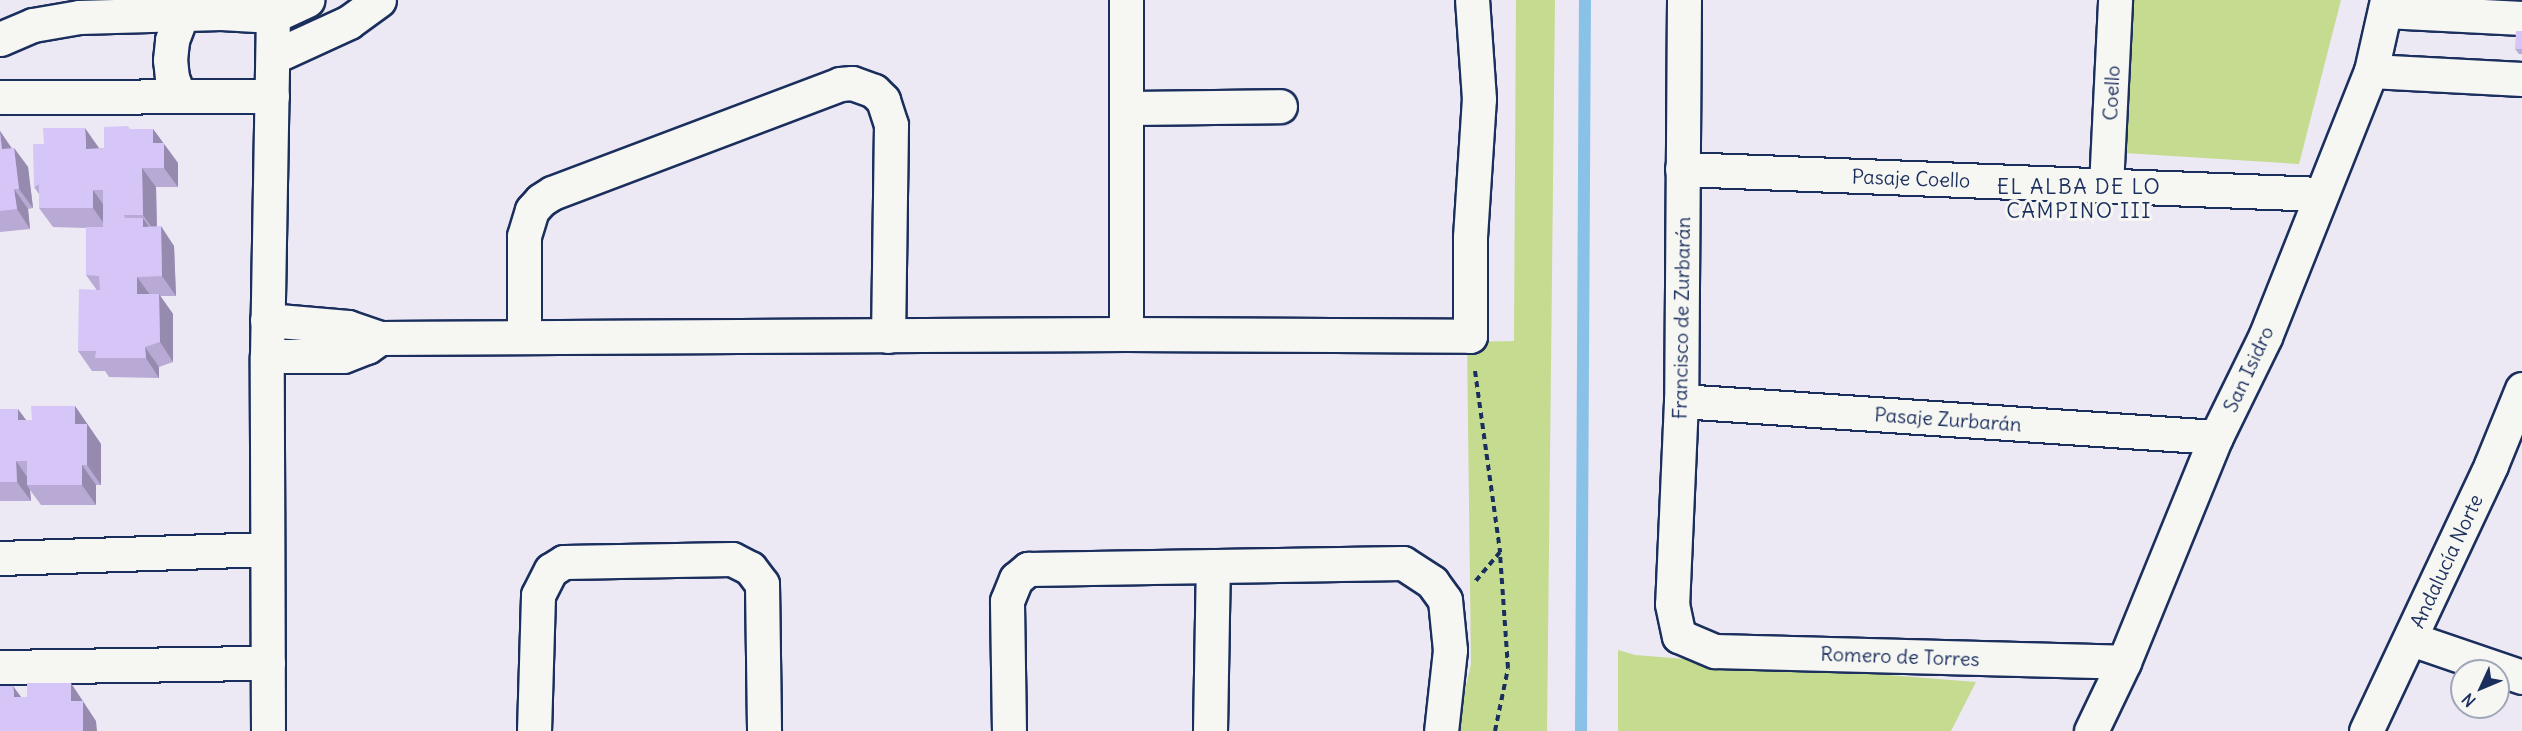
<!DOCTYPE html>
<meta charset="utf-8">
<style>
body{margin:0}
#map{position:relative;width:2522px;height:731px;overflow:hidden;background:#ece8f4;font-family:Delius,sans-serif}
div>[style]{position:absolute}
.green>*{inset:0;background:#c4db90}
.stream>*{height:12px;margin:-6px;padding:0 6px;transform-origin:6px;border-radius:6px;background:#89c1e7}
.path>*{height:4px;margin-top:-2px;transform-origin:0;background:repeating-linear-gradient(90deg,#1b2f5e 0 6px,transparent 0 10.5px)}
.roads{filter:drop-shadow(2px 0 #1b2f5e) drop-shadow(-2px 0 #1b2f5e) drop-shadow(0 2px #1b2f5e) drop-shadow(0 -2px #1b2f5e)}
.minor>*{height:33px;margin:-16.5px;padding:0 16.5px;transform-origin:16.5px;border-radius:16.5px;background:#f6f6f2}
.wall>*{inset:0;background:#b8aad5}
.shaded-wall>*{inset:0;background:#968bae}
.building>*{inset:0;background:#d6c6f8}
span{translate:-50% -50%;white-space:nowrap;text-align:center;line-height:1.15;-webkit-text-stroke:6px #f6f6f2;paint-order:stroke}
.street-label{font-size:20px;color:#1b2f5e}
.neighbourhood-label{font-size:21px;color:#1b2f5e;letter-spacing:1.5px}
.north{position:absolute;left:2450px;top:659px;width:60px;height:60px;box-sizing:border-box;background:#f6f6f2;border:2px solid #9ea6b7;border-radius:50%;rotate:226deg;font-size:16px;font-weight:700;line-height:24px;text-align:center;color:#1b2f5e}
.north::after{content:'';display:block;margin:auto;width:21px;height:27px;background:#1b2f5e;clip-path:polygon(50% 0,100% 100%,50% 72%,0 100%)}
</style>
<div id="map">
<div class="green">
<div style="clip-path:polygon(1516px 0,1555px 0,1547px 731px,1456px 731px,1471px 664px,1467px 342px,1514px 341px)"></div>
<div style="clip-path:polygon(2130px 0,2341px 0,2299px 164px,2124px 153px)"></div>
<div style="clip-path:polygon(1618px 650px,1635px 655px,1976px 682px,1951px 731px,1618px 731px)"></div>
</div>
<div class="stream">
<div style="left:1581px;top:731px;width:731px;rotate:-89.69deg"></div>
</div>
<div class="path">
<div style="left:1475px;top:371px;width:183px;rotate:82.1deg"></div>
<div style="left:1500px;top:552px;width:38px;rotate:130deg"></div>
<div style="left:1495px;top:731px;width:64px;rotate:-78.3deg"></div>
<div style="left:1508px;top:668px;width:115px;rotate:-94deg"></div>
</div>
<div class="roads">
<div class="minor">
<div style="left:1684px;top:0;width:401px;rotate:90.4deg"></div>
<div style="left:1681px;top:401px;width:203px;rotate:92.5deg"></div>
<div style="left:1672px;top:604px;width:33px;rotate:78deg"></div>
<div style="left:1679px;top:636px;width:39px;rotate:23deg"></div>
<div style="left:1715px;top:651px;width:409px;rotate:1.5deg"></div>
<div style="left:2385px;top:11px;width:137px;rotate:2.9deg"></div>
<div style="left:0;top:39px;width:36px;rotate:-23deg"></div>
<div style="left:33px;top:25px;width:47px;rotate:-9.9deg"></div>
<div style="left:79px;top:17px;width:142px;rotate:-1.6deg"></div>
<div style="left:221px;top:13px;width:52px;rotate:3.3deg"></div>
<div style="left:273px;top:16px;width:38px;rotate:-25deg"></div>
<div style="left:273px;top:57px;width:84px;rotate:-24.7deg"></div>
<div style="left:349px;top:22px;width:37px;rotate:-36deg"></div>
<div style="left:2371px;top:71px;width:151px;rotate:3deg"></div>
<div style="left:179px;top:96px;width:19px;rotate:-111deg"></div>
<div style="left:172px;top:78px;width:18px;rotate:-96deg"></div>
<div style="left:170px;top:60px;width:20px;rotate:-84deg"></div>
<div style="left:172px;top:40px;width:28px;rotate:-69deg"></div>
<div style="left:0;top:97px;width:272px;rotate:-0.2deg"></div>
<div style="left:1127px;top:108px;width:153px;rotate:-0.7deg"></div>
<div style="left:1682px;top:169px;width:638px;rotate:2.24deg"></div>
<div style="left:2106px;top:186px;width:186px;rotate:-87.2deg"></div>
<div style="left:267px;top:320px;width:81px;rotate:4.9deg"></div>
<div style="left:348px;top:327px;width:34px;rotate:19deg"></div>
<div style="left:380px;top:338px;width:746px;rotate:-0.31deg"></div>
<div style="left:1126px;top:334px;width:344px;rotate:0.3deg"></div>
<div style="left:1470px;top:336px;width:99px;rotate:-90deg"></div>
<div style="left:1470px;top:237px;width:138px;rotate:-86.3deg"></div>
<div style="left:1479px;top:99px;width:99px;rotate:-94deg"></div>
<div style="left:1126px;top:334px;width:334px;rotate:-90deg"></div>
<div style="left:524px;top:337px;width:101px;rotate:-90deg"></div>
<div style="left:524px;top:236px;width:27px;rotate:-73deg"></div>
<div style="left:532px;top:210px;width:13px;rotate:-48deg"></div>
<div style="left:541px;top:200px;width:13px;rotate:-32deg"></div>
<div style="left:552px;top:193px;width:308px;rotate:-20.7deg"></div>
<div style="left:840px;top:84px;width:12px;rotate:-5deg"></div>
<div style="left:852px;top:83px;width:23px;rotate:20deg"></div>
<div style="left:874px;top:91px;width:13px;rotate:45deg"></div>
<div style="left:883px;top:100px;width:26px;rotate:72deg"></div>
<div style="left:891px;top:125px;width:211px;rotate:90.8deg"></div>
<div style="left:267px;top:356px;width:76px"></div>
<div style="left:343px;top:356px;width:26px;rotate:-21deg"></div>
<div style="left:367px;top:347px;width:16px;rotate:-35deg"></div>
<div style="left:1681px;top:401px;width:536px;rotate:3.85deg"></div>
<div style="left:0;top:558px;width:267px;rotate:-1.9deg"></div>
<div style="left:2411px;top:639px;width:117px;rotate:18.9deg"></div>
<div style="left:0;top:667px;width:268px;rotate:-0.9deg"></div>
<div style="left:268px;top:731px;width:375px;rotate:-90.2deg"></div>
<div style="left:267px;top:356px;width:340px;rotate:-89deg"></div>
<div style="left:534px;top:731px;width:136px;rotate:-88.3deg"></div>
<div style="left:538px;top:595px;width:28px;rotate:-63deg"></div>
<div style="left:551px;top:570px;width:15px;rotate:-32deg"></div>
<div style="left:564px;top:562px;width:168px;rotate:-1deg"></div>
<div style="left:732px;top:559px;width:20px;rotate:27deg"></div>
<div style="left:750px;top:568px;width:20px;rotate:53deg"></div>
<div style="left:762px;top:584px;width:147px;rotate:89.2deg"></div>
<div style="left:1009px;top:731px;width:130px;rotate:-90.9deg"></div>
<div style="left:1007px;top:601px;width:24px;rotate:-68deg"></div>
<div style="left:1016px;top:579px;width:16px;rotate:-40deg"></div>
<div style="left:1028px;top:569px;width:375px;rotate:-0.9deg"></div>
<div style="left:1403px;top:563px;width:35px;rotate:33deg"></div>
<div style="left:1432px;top:582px;width:22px;rotate:54deg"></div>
<div style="left:1445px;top:600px;width:50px;rotate:84.3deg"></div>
<div style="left:1450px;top:650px;width:81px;rotate:96.3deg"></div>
<div style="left:1210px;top:731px;width:165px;rotate:-89deg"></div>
<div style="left:2091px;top:731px;width:76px;rotate:-64.4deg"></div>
<div style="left:2124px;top:662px;width:243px;rotate:-67.8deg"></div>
<div style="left:2216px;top:437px;width:111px;rotate:-63.9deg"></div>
<div style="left:2265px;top:337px;width:286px;rotate:-68.3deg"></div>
<div style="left:2371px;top:71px;width:73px;rotate:-77.3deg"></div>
<div style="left:2366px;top:731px;width:294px;rotate:-64.8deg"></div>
<div style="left:2491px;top:465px;width:82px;rotate:-67.8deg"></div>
</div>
</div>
<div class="wall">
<div style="clip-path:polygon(2522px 31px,2522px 54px,2519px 54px,2515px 49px)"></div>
<div style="clip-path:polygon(130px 129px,153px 129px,178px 163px,178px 187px,156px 187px,157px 226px,174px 246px,176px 296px,160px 296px,173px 314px,173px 362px,159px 367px,159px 378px,109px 377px,105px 371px,92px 371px,78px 351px,96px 289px,86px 275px,86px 228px,53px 227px,39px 208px,39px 194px,34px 187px,99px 148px,104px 148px)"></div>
<div style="clip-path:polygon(0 131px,12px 148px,14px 148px,28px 167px,33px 208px,28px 209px,30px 229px,0 232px)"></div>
<div style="clip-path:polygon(75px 406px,101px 444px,101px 485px,96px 485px,96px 505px,41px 505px,30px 490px,31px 501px,0 501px,0 409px,26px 420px,32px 420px)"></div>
</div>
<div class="shaded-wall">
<div style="clip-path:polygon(85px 128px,99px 148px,100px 168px,86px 149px)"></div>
<div style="clip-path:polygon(153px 129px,178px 163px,178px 187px,164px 168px,153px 143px)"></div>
<div style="clip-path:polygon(0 131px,13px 151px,2px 149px)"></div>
<div style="clip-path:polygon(14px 148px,28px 167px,33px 208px,19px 189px)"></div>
<div style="clip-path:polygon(142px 168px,156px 187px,157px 235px,143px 215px)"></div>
<div style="clip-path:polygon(14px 189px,28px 209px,30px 229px,17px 209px)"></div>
<div style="clip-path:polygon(93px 190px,107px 210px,107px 228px,93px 208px)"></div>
<div style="clip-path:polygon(143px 218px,157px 238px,143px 227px)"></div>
<div style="clip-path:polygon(161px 226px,174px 246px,176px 296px,162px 276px)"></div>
<div style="clip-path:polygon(137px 277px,151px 296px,137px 294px)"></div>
<div style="clip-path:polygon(159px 294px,173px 314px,173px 362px,160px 342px)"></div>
<div style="clip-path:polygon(145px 347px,159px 367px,159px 378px,146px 358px)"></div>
<div style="clip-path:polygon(75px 406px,101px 444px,101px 485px,87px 465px,75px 424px)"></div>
<div style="clip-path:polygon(18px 409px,32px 428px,18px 420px)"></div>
<div style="clip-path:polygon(16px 461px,30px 481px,27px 485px,30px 490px,31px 501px,17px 482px)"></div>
<div style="clip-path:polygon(82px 465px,96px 485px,96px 505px,82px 485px)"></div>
<div style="clip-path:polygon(71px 683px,96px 721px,97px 731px,83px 731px,71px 701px)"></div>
<div style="clip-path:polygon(13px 686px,27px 705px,14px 697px)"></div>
</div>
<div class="building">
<div style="clip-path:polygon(2516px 31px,2522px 31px,2522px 49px,2515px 49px)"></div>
<div style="clip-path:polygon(128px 126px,130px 129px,153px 129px,153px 143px,164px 143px,164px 168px,142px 168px,143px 215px,124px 215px,125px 218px,143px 218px,143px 227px,161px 226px,162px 276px,137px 277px,137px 294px,159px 294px,160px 342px,145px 347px,146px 358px,95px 358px,96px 351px,78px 351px,79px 289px,100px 290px,99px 276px,86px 275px,86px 227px,103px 227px,103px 190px,93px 190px,93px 208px,39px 208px,39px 184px,34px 187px,33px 144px,44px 144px,43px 128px,85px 128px,86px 149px,104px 148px,104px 127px)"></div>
<div style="clip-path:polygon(0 133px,2px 149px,14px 148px,19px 189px,14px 189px,17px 209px,0 211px)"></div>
<div style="clip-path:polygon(31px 406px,75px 406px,75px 424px,87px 424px,87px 465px,82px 465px,82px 485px,27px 485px,27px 461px,16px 461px,17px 482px,0 482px,0 409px,18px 409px,18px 420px,32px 420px)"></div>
<div style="clip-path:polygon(27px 683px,71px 683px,71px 701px,83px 701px,83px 731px,0 731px,0 686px,13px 686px,14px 697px,27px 697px)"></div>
</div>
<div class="street-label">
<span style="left:2111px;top:93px;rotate:-87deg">Coello</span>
<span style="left:1911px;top:178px;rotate:2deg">Pasaje Coello</span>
<span style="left:1681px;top:318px;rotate:-89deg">Francisco de Zurbarán</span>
<span style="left:2248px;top:369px;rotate:-65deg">San Isidro</span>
<span style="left:1948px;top:419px;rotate:4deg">Pasaje Zurbarán</span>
<span style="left:2446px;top:561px;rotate:-65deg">Andalucía Norte</span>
<span style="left:1900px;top:656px;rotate:2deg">Romero de Torres</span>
</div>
<div class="neighbourhood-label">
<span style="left:2079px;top:199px">EL ALBA DE LO<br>CAMPINO III</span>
</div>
<div class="north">N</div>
</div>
